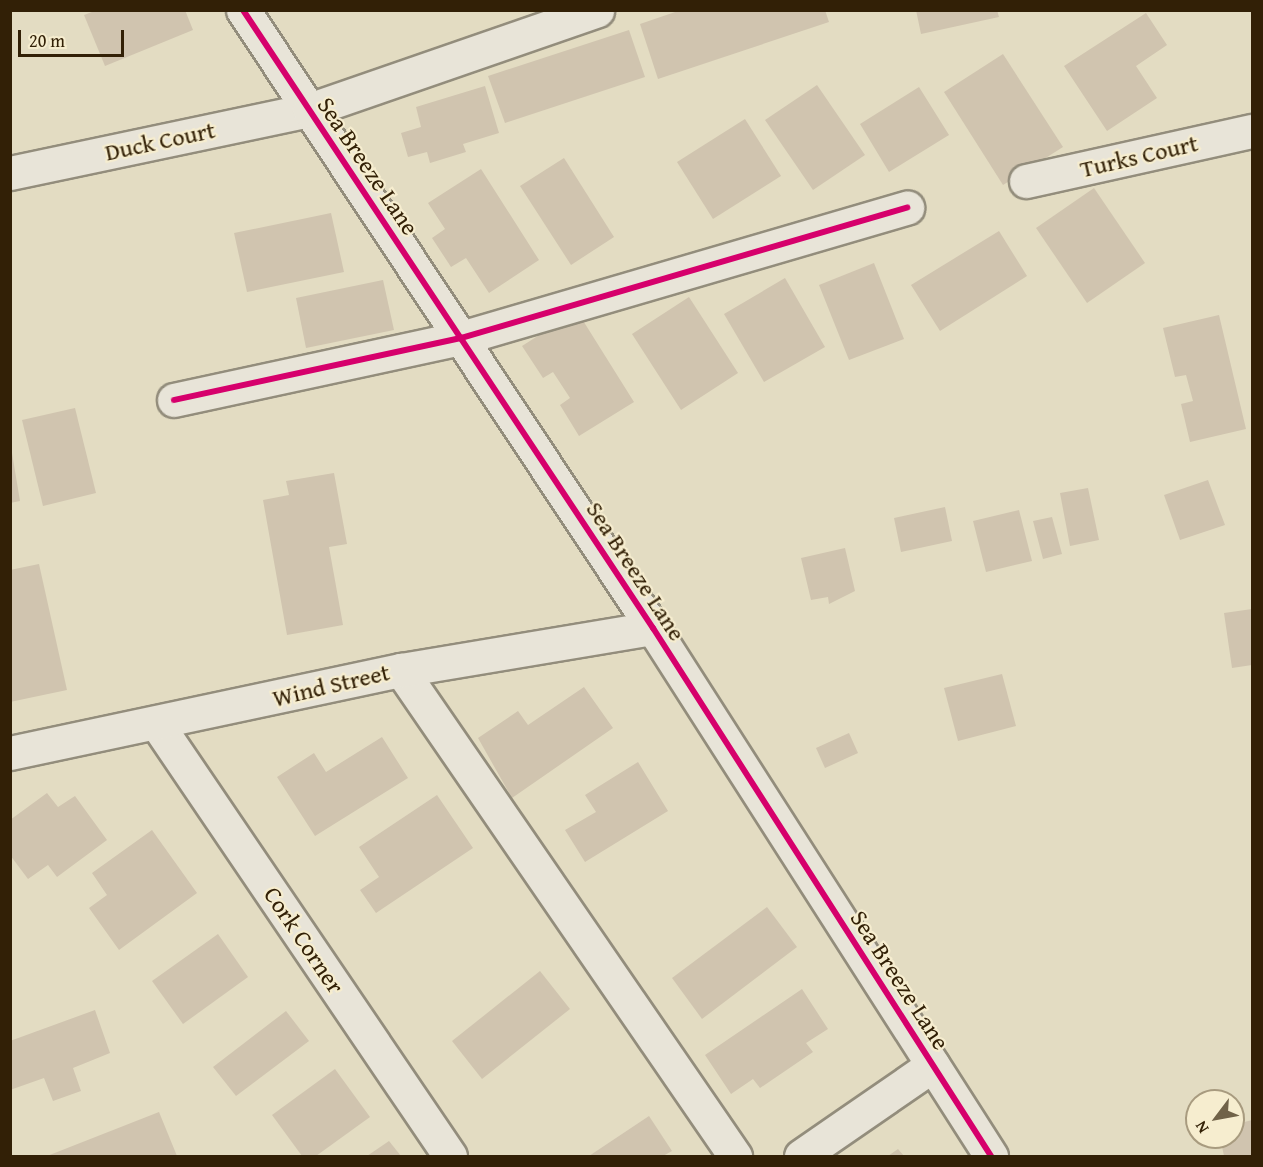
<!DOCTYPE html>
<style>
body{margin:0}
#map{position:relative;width:1263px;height:1167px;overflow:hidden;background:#e3dcc2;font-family:"Gentium Book Plus",serif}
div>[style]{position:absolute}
.building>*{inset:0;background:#d0c4af}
.roads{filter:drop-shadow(2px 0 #938d7c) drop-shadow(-2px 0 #938d7c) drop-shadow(0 2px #938d7c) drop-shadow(0 -2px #938d7c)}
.minor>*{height:33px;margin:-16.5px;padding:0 16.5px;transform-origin:16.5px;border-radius:16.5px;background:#e8e4d8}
.cycleway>*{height:6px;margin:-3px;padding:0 3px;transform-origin:3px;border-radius:3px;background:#d6006c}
span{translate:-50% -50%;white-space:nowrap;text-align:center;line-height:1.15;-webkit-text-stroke:4.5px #f6edcf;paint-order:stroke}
.street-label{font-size:24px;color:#322006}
.frame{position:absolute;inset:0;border:12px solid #322006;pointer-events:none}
.north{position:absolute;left:1185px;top:1089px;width:60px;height:60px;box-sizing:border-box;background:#f6edcf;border:2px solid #a89b7f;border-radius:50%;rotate:238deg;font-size:16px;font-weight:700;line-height:24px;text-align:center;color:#322006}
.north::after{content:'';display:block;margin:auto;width:21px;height:27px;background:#706248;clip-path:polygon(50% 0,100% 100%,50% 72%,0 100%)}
.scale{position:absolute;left:18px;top:30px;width:106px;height:27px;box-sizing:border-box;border:3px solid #322006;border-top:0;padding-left:8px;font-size:18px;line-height:21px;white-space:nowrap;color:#322006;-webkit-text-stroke:4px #f6edcf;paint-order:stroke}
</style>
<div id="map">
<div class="building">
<div style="clip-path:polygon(97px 10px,185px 10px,193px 30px,105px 66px,84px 15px)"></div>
<div style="clip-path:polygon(681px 10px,825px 10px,829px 22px,658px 79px,640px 24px)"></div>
<div style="clip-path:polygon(916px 10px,997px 10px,999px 17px,921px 34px)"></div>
<div style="clip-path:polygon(1146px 13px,1167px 45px,1136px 66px,1157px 98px,1107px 131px,1064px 66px)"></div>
<div style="clip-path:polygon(629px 30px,645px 77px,505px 123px,488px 76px)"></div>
<div style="clip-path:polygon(1003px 54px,1063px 147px,1003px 185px,944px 92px)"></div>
<div style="clip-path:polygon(817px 85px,865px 155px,813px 190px,765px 120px)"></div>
<div style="clip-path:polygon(485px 86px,499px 133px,463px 144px,466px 152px,430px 163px,427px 152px,408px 157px,401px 133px,421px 127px,416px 107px)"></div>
<div style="clip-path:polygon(919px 87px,949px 135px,889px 172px,860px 124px)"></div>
<div style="clip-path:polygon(745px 119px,781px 176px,713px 219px,677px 162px)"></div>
<div style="clip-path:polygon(564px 158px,614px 237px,571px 265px,520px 186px)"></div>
<div style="clip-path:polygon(481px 169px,539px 260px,489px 293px,466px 258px,451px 267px,432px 238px,445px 229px,428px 203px)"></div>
<div style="clip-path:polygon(1094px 188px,1145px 263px,1087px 303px,1036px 228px)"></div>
<div style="clip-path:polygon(331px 213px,344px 272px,247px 292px,234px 233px)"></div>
<div style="clip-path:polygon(999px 231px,1027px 276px,940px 331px,911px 285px)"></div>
<div style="clip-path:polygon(874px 263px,904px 339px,849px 360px,819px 285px)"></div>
<div style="clip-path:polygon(785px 278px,825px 347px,764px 382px,724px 314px)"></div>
<div style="clip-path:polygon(383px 280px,394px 330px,306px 348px,296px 298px)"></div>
<div style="clip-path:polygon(689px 297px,738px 373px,681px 410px,632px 334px)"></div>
<div style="clip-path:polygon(577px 311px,634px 402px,579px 436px,560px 405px,570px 398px,553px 372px,543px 378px,522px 346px)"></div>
<div style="clip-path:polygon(1219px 315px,1246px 429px,1190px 442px,1181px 404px,1193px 401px,1186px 375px,1175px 377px,1163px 328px)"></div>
<div style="clip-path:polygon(75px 408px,96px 493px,43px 506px,22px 420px)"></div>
<div style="clip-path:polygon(10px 441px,20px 501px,10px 503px)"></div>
<div style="clip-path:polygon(334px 473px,347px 544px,329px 547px,343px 625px,287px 635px,263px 500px,289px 495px,286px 481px)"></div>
<div style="clip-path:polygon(1208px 480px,1225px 525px,1180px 540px,1164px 495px)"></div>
<div style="clip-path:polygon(1088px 488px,1099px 540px,1070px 546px,1060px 493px)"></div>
<div style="clip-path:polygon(945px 507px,952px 541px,901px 552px,894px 518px)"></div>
<div style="clip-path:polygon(1019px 510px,1032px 561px,986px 572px,973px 521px)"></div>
<div style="clip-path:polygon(1052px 517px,1062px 554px,1043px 559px,1033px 521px)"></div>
<div style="clip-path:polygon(845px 548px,855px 591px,829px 604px,828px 597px,811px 600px,801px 558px)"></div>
<div style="clip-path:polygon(39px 564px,67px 690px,10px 702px,10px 570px)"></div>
<div style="clip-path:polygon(1252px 609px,1252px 665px,1232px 668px,1224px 613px)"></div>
<div style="clip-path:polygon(1002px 674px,1016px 726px,958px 741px,944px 688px)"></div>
<div style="clip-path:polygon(584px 687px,613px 728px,512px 798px,478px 738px,518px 711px,528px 725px)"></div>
<div style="clip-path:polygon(849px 733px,858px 753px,825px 768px,816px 748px)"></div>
<div style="clip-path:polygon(382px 737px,408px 778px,315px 836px,277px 777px,314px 753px,326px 772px)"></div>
<div style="clip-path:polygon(638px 762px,668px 811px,585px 862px,565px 830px,596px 812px,585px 795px)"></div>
<div style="clip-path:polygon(47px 793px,58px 807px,75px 796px,107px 840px,57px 877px,48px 865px,28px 879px,10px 855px,10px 820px)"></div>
<div style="clip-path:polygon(437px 795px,473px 848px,376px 913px,360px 890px,379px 877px,359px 847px)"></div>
<div style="clip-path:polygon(152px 830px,197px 893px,119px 950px,89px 908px,107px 895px,92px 873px)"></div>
<div style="clip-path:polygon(767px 907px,797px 947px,702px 1019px,672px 978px)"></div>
<div style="clip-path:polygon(218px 934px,248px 977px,183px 1024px,152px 981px)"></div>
<div style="clip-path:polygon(540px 971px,570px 1009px,482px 1079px,452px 1041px)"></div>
<div style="clip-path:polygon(802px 989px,828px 1029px,806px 1043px,813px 1052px,760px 1088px,753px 1079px,731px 1094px,705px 1055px)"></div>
<div style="clip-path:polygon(95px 1010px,110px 1053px,73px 1068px,81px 1091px,53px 1101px,44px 1078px,10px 1090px,10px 1041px)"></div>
<div style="clip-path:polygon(286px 1011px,309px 1041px,236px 1096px,213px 1067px)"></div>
<div style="clip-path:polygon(335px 1069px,370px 1117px,316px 1156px,302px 1156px,272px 1115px)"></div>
<div style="clip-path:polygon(159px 1112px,177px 1156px,47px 1156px)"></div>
<div style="clip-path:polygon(649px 1116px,672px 1151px,663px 1156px,589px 1156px)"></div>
<div style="clip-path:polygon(1252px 1120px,1252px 1156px,1224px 1156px,1220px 1137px,1233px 1137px,1233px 1125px)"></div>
<div style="clip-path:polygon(389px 1141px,401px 1156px,367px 1156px)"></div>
<div style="clip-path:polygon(898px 1149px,904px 1156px,888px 1156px)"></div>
</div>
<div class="roads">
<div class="minor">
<div style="left:243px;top:10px;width:742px;rotate:56.44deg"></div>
<div style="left:653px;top:628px;width:627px;rotate:57.37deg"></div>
<div style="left:10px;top:173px;width:306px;rotate:-11.9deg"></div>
<div style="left:309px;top:110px;width:305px;rotate:-19.1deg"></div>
<div style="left:1026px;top:181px;width:231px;rotate:-12.5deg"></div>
<div style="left:174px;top:400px;width:294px;rotate:-12.2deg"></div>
<div style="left:461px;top:338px;width:465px;rotate:-16.3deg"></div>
<div style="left:401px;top:670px;width:590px;rotate:55.5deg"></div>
<div style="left:157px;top:724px;width:522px;rotate:55.85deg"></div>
<div style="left:10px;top:753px;width:400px;rotate:-12deg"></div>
<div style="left:401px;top:670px;width:255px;rotate:-9.5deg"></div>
<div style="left:801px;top:1156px;width:160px;rotate:-34.6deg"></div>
</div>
</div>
<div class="cycleway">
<div style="left:243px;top:10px;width:742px;rotate:56.44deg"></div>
<div style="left:653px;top:628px;width:627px;rotate:57.37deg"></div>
<div style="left:174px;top:400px;width:294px;rotate:-12.2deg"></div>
<div style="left:461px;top:338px;width:465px;rotate:-16.3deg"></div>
</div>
<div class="street-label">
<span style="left:160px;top:141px;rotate:-12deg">Duck Court</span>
<span style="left:1139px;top:156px;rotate:-13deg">Turks Court</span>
<span style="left:368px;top:166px;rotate:56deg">Sea Breeze Lane</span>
<span style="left:636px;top:571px;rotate:57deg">Sea Breeze Lane</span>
<span style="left:331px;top:685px;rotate:-13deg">Wind Street</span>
<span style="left:304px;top:940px;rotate:56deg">Cork Corner</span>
<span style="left:900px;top:980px;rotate:57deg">Sea Breeze Lane</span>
</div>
<div class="frame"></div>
<div class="north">N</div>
<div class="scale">20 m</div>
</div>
